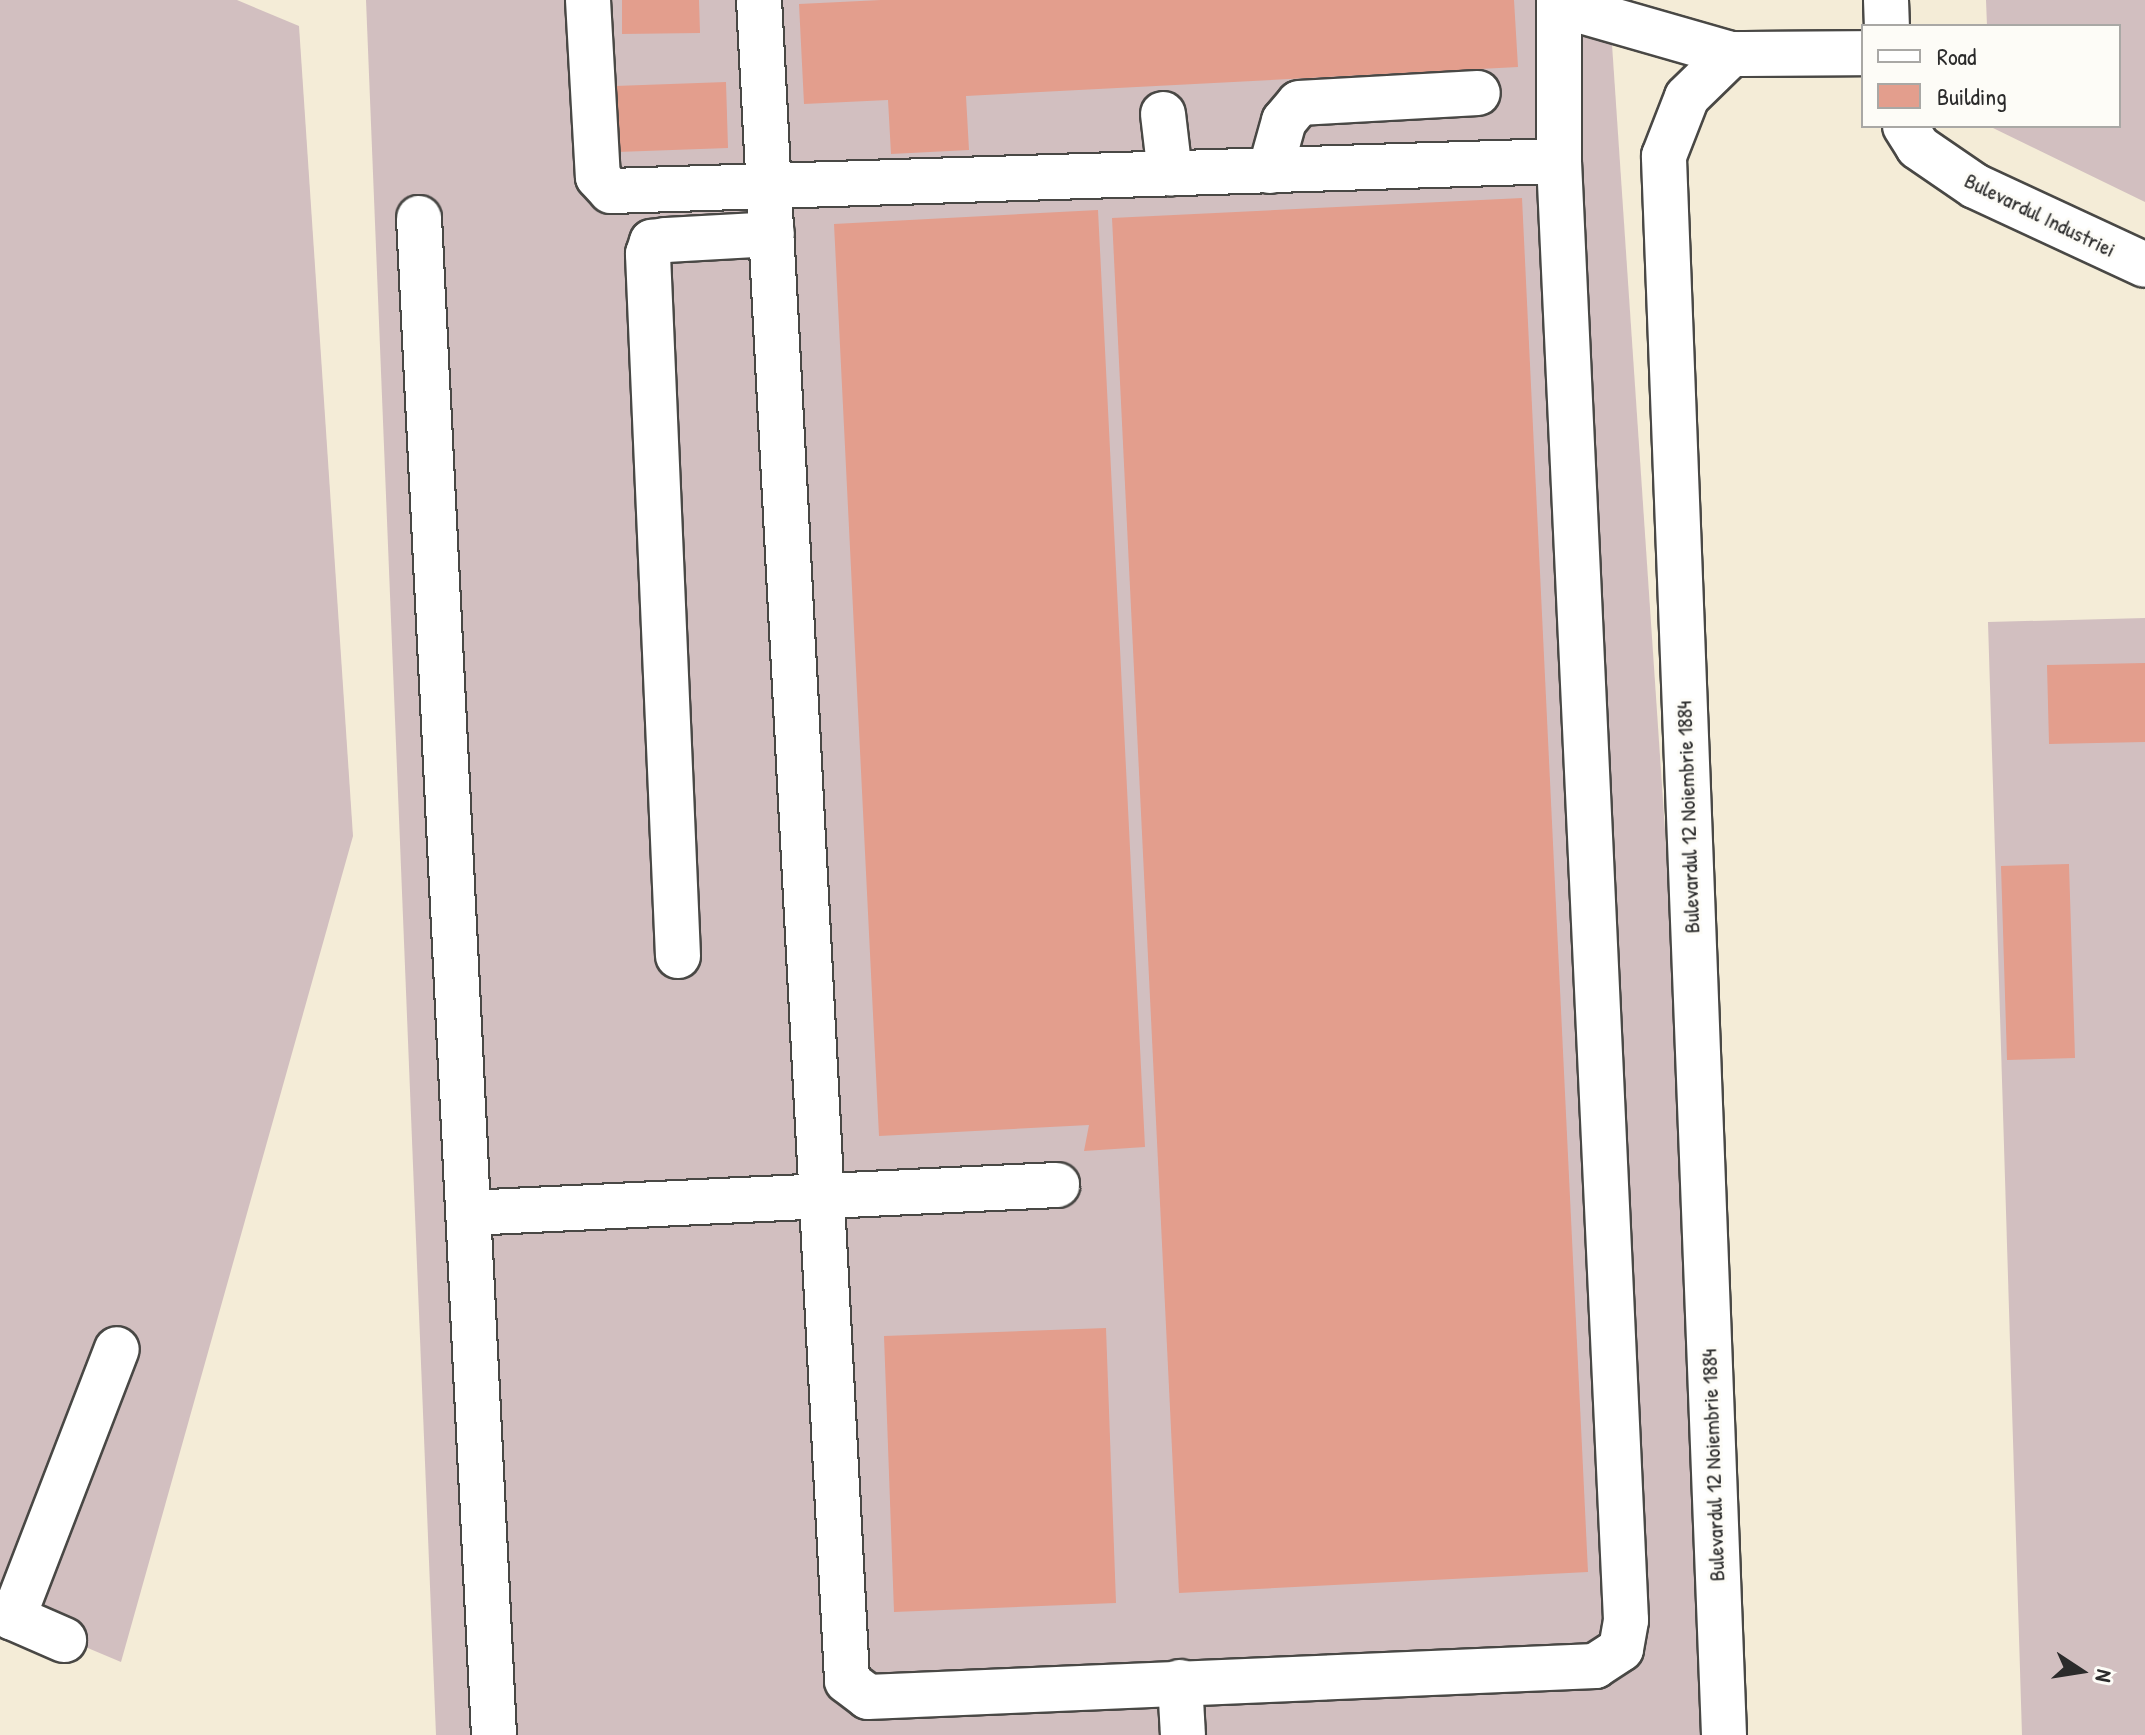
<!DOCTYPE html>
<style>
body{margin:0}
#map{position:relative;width:2145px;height:1735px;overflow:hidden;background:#f4ecd7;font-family:"Patrick Hand",sans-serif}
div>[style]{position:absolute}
.industrial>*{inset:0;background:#d2bfc0}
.building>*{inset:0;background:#e39e8d}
.roads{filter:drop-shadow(2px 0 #494845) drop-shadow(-2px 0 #494845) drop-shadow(0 2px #494845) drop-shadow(0 -2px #494845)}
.minor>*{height:44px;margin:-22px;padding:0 22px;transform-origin:22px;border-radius:22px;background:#fff}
span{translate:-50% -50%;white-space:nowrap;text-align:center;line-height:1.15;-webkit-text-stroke:6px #fdfcf7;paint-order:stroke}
.street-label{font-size:22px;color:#2b2b2b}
.legend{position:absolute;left:1861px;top:24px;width:260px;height:104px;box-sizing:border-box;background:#fdfcf7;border:2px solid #a9a8a5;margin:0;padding:10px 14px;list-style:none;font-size:24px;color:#2b2b2b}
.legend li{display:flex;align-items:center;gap:16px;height:40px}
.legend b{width:40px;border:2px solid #a9a8a5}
.north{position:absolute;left:2041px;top:1631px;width:80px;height:80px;-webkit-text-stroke:6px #fdfcf7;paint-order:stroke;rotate:102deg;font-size:22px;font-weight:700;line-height:32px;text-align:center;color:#2b2b2b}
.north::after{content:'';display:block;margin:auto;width:28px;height:36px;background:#2b2b2b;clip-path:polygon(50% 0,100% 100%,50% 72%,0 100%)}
</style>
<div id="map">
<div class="industrial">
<div style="clip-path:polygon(0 0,237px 0,299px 26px,353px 836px,121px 1662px,0 1611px)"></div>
<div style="clip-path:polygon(366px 0,1609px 0,1726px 1735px,436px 1735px)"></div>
<div style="clip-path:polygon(1986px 0,2145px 0,2145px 202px,1993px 128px,2119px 126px,2119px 26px,1987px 26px)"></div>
<div style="clip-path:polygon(2145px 618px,2145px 1735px,2022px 1735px,1988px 622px)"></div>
</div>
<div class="building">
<div style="clip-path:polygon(622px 0,699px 0,700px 33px,622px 34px)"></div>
<div style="clip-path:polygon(881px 0,1514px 0,1518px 67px,966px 96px,969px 150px,891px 154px,888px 100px,804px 104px,799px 4px)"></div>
<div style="clip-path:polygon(726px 82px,728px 148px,617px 152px,615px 86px)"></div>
<div style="clip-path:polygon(1522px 198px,1588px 1572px,1179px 1593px,1112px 218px)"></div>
<div style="clip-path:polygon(1098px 210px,1145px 1147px,1084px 1151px,1089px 1125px,879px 1136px,834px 224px)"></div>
<div style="clip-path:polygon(2145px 663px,2145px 742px,2049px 744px,2047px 665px)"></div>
<div style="clip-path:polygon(2069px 864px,2075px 1058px,2007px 1060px,2001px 866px)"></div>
<div style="clip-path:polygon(1106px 1328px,1116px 1603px,894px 1612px,884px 1336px)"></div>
</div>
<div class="roads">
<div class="minor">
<div style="left:588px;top:0;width:177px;rotate:86.8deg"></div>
<div style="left:598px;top:177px;width:19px;rotate:47deg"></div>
<div style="left:611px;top:191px;width:948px;rotate:-1.81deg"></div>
<div style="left:759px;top:0;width:1683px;rotate:87deg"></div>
<div style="left:847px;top:1681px;width:26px;rotate:37deg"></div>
<div style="left:868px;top:1697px;width:728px;rotate:-2.44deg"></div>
<div style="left:1595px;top:1666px;width:31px;rotate:-33deg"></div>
<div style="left:1621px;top:1649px;width:29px;rotate:-80deg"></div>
<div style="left:1626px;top:1620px;width:1461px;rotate:-92.63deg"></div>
<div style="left:1559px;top:161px;width:161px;rotate:-90deg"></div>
<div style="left:1886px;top:0;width:26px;rotate:88deg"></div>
<div style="left:1560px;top:5px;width:178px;rotate:16deg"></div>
<div style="left:1163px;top:114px;width:60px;rotate:83.3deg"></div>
<div style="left:1905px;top:126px;width:25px;rotate:58deg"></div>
<div style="left:1918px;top:147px;width:69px;rotate:34.4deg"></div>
<div style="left:1975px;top:186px;width:187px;rotate:24.9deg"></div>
<div style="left:1270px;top:171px;width:52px;rotate:-74.4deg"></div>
<div style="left:1284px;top:121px;width:23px;rotate:-50deg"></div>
<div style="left:1299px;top:103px;width:179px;rotate:-3.2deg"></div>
<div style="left:419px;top:218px;width:1519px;rotate:87.17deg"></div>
<div style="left:678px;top:956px;width:703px;rotate:-92.45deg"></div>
<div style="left:648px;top:254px;width:13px;rotate:-72deg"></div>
<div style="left:652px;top:242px;width:14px;rotate:-8deg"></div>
<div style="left:666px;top:240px;width:106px;rotate:-3.2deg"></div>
<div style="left:468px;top:1213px;width:590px;rotate:-2.72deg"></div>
<div style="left:0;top:1612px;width:70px;rotate:23.6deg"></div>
<div style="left:13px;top:1618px;width:288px;rotate:-68.9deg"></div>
<div style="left:1180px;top:1682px;width:53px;rotate:86.8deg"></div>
<div style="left:1724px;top:1735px;width:1580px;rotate:-92.18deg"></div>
<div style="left:1664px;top:156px;width:63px;rotate:-68.7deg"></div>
<div style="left:1687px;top:97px;width:62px;rotate:-44.3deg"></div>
<div style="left:1731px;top:54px;width:132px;rotate:-0.4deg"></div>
</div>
</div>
<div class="street-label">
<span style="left:2040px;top:215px;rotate:26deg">Bulevardul Industriei</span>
<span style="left:1688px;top:817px;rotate:-92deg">Bulevardul 12 Noiembrie 1884</span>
<span style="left:1713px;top:1465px;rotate:-92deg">Bulevardul 12 Noiembrie 1884</span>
</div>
<ul class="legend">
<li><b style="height:10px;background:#fff"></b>Road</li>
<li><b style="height:22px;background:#e39e8d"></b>Building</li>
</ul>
<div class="north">N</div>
</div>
